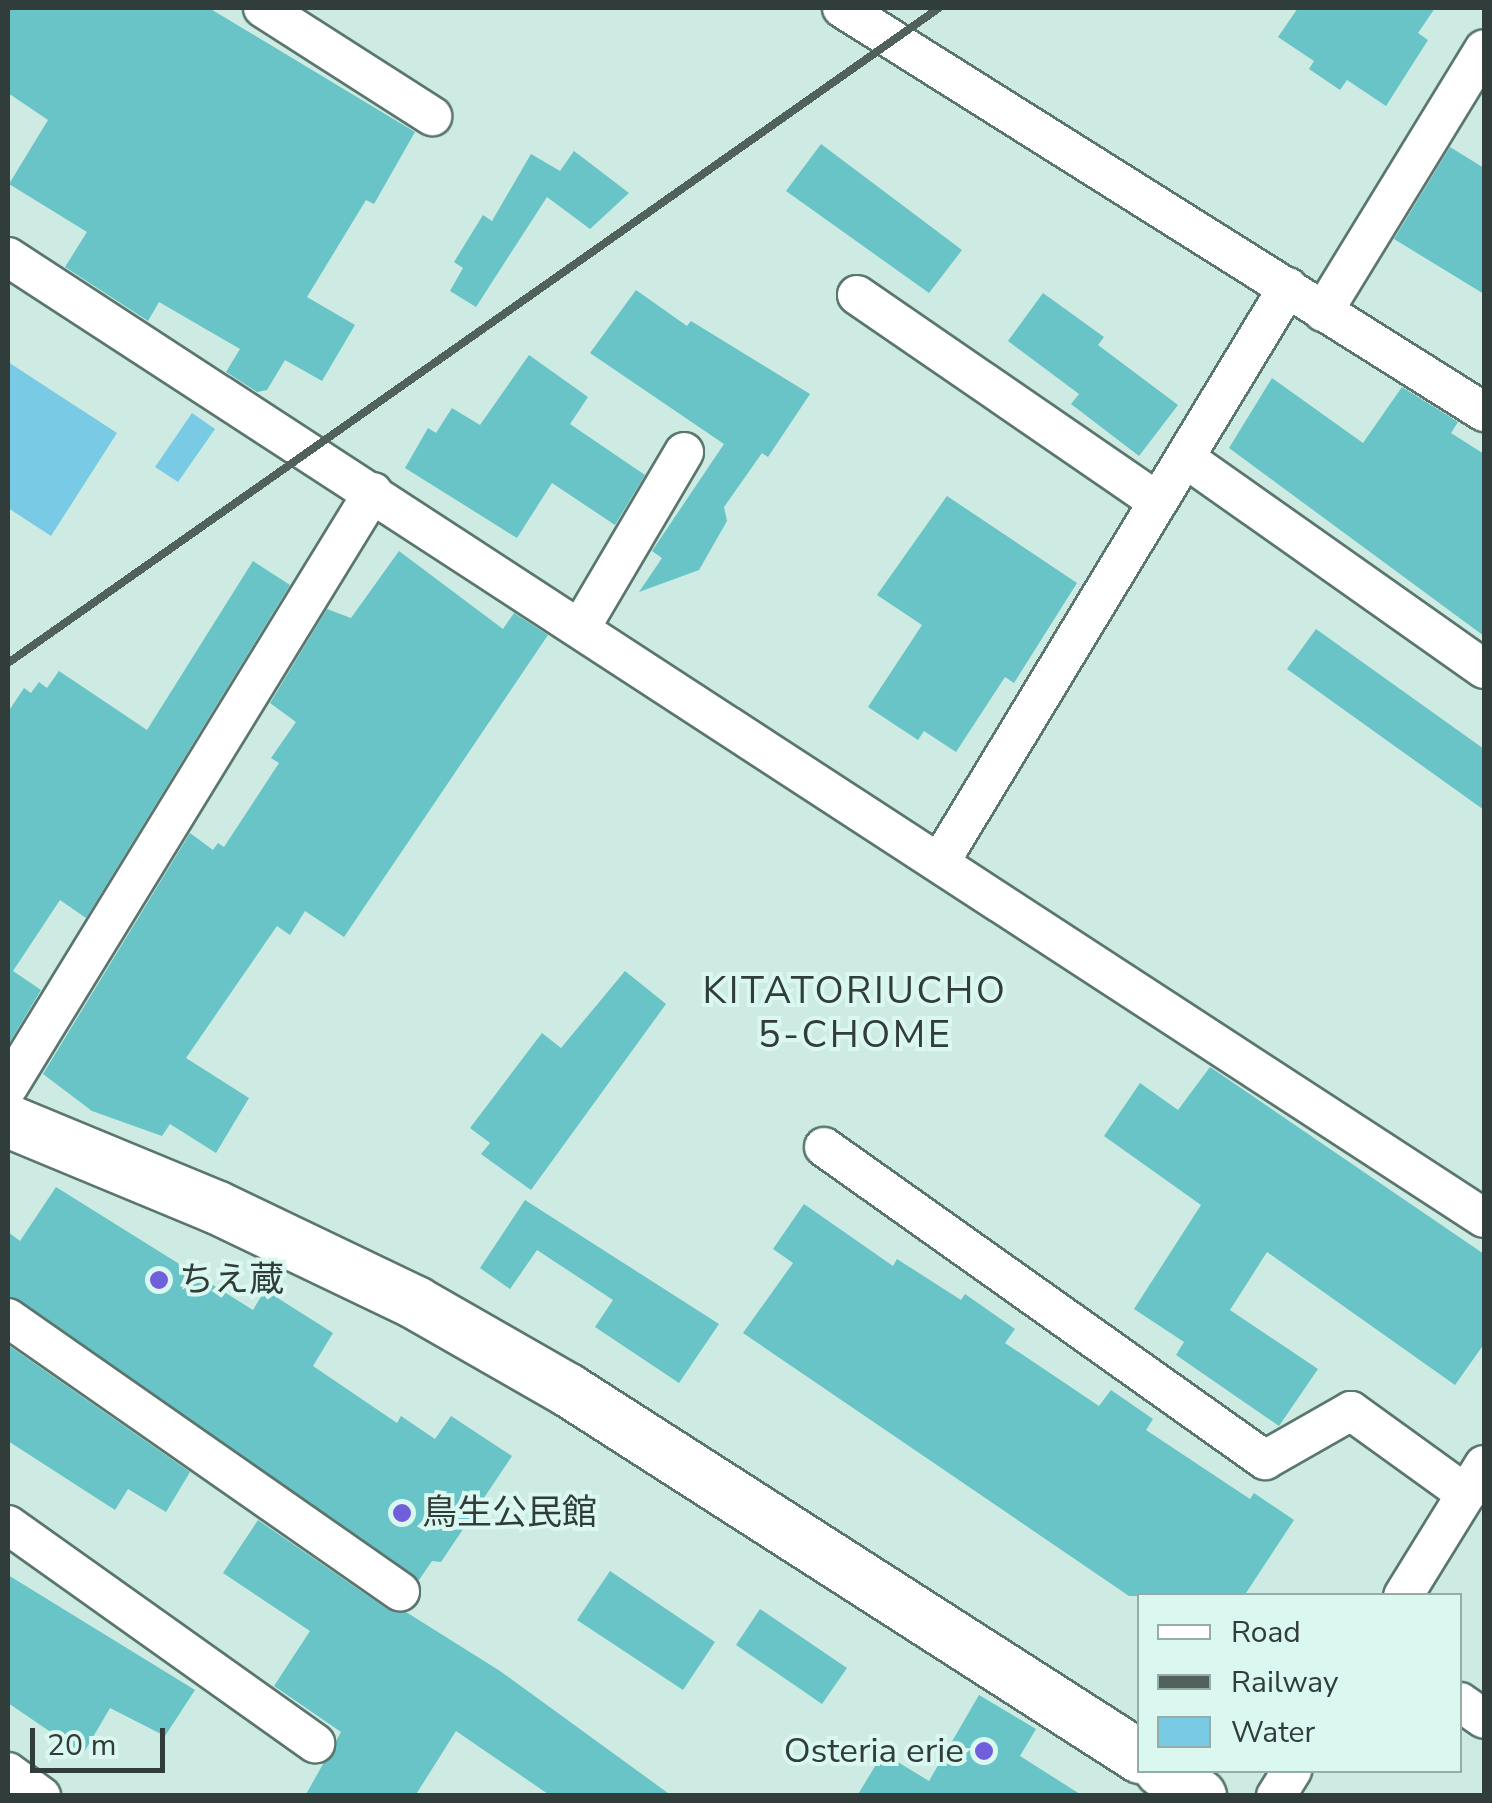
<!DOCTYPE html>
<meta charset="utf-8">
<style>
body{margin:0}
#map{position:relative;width:1492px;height:1803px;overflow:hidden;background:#cdebe2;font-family:"Nunito Sans","Noto Sans JP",sans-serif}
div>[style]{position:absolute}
.water>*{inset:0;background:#79cbe5}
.building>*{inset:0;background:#68c4c6}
.roads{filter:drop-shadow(2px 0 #5a766e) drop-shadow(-2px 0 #5a766e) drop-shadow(0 2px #5a766e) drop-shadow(0 -2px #5a766e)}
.street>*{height:38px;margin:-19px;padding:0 19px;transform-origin:19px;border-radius:19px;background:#fff}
.secondary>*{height:52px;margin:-26px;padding:0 26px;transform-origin:26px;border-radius:26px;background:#fff}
.rail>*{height:8px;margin:-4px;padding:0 4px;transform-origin:4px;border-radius:4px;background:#51615c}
.dots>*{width:28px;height:28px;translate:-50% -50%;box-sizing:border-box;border:5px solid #daf8ef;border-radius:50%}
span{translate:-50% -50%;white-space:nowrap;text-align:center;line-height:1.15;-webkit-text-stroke:8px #daf8ef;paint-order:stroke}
.poi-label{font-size:35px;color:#313d3a}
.left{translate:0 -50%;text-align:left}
.right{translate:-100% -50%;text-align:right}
.neighbourhood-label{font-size:38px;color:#313d3a;letter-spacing:2.5px}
.frame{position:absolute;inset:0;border:10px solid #313d3a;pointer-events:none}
.legend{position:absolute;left:1137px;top:1593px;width:325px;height:180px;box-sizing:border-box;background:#daf8ef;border:2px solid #96ada7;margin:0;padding:12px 18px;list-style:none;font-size:30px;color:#313d3a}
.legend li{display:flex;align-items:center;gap:20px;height:50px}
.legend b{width:50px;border:2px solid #96ada7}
.scale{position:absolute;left:30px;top:1728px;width:135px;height:45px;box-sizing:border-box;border:5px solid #313d3a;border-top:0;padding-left:12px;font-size:30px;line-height:35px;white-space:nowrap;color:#313d3a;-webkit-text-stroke:8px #daf8ef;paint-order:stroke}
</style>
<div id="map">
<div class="water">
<div style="clip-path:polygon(8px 362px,117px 433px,51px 536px,8px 508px)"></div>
<div style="clip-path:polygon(192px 413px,215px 429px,178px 482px,155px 467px)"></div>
</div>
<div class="building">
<div style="clip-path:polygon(8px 8px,209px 8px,415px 132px,374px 204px,366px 200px,307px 297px,355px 325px,322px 381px,285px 360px,267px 390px,257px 392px,226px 372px,240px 349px,159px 302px,148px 321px,65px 267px,87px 232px,9px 184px,48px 120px,8px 93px)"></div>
<div style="clip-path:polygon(1298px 8px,1435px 8px,1418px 33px,1428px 40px,1386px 106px,1347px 80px,1340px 90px,1309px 69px,1314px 61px,1278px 37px)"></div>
<div style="clip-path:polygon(821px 144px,962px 250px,929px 293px,786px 191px)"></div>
<div style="clip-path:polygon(1450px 147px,1484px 168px,1484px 294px,1394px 239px)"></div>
<div style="clip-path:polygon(574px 151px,629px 193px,590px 229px,547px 197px,476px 307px,450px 291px,463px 268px,454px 262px,483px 215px,492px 221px,531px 154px,560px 171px)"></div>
<div style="clip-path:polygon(636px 290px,687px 326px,691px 321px,810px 394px,768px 457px,762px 453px,724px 507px,727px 521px,699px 570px,639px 592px,662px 558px,652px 551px,724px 444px,590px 353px)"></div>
<div style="clip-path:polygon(1043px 293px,1104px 337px,1098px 345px,1178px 405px,1139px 456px,1071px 404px,1079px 394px,1008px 341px)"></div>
<div style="clip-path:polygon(529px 355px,588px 397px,570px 424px,645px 475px,615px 525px,552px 483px,517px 538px,405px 468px,428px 428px,436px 433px,452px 408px,480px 425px)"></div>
<div style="clip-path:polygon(1272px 378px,1363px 443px,1402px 387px,1458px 422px,1451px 433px,1484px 454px,1484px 636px,1229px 448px)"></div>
<div style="clip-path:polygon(947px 496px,1077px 583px,1014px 683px,1005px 677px,956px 752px,924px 731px,918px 740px,868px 707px,922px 625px,877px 595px)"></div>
<div style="clip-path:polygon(399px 551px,503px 629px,514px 613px,548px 635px,344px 937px,305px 911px,290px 935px,277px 926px,186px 1058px,249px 1098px,216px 1153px,170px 1124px,162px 1136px,92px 1111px,43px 1074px,190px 833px,213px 850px,218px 843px,224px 847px,279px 763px,271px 758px,296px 722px,270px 703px,327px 609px,351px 618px)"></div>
<div style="clip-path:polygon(253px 561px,290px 585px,86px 918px,60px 900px,13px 971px,41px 990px,8px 1045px,8px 712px,24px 688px,31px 693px,39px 682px,47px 688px,59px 671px,147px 730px)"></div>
<div style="clip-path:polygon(1316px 629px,1484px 749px,1484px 810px,1287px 669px)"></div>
<div style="clip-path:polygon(625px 971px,666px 1004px,531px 1190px,481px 1154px,490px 1143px,470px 1128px,542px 1033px,561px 1048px)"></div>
<div style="clip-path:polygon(1210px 1067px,1484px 1254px,1484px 1344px,1455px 1385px,1267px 1252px,1230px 1310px,1318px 1369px,1279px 1426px,1176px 1355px,1184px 1342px,1134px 1309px,1201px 1205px,1104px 1136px,1140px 1083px,1178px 1110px)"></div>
<div style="clip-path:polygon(56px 1187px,253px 1310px,265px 1290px,333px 1333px,313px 1366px,397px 1423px,401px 1416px,435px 1439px,451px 1416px,512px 1456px,441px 1562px,432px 1561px,419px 1580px,8px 1296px,8px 1232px,20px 1241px)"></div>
<div style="clip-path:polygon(525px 1200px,719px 1324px,679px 1383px,595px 1327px,613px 1300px,537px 1250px,510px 1289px,480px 1268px)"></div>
<div style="clip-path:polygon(804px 1204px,893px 1266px,897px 1259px,961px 1300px,965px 1294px,1015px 1329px,1005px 1343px,1099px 1406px,1111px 1390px,1153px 1419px,1146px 1430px,1250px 1499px,1254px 1493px,1294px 1520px,1244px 1596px,1129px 1596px,743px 1333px,793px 1263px,773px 1249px)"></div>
<div style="clip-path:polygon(8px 1345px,190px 1472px,166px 1512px,128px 1489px,115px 1510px,8px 1441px)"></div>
<div style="clip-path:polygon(258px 1520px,387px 1609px,406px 1612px,500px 1671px,672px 1796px,551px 1796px,456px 1731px,415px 1796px,305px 1796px,341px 1732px,274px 1686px,310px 1631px,223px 1573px)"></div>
<div style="clip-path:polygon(610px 1571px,715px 1642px,683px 1690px,577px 1620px)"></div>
<div style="clip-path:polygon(8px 1575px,195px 1690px,165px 1736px,110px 1708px,83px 1754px,8px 1703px)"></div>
<div style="clip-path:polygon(760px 1609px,847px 1668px,822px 1704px,736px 1645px)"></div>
<div style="clip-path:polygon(979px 1695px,1036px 1729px,1020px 1756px,1083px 1796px,857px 1796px,883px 1753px,929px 1781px)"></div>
</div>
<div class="roads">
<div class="street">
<div style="left:263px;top:8px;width:201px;rotate:32.6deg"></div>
<div style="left:842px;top:8px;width:759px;rotate:32.18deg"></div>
<div style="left:8px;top:257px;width:1761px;rotate:33.07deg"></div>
<div style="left:857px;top:295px;width:365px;rotate:34.5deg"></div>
<div style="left:1323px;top:312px;width:308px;rotate:-58.5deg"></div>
<div style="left:1185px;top:458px;width:366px;rotate:35.2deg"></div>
<div style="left:581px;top:627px;width:203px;rotate:-59.5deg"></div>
<div style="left:940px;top:862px;width:672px;rotate:-58.82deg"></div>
<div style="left:8px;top:1087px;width:698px;rotate:-58.47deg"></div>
<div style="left:824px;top:1147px;width:541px;rotate:35.37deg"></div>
<div style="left:1265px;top:1460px;width:99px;rotate:-29.7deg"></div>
<div style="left:1351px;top:1411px;width:142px;rotate:35.8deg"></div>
<div style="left:8px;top:1318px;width:478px;rotate:34.9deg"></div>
<div style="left:8px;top:1525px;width:377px;rotate:35.4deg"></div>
<div style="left:1403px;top:1596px;width:154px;rotate:-58.3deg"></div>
<div style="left:1460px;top:1702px;width:29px;rotate:35deg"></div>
<div style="left:8px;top:1772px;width:41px;rotate:36deg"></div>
<div style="left:1276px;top:1796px;width:31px;rotate:-58deg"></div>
</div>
<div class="secondary">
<div style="left:8px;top:1121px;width:227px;rotate:22.5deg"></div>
<div style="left:218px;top:1208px;width:220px;rotate:25.6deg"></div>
<div style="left:416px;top:1303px;width:175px;rotate:29.8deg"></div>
<div style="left:568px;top:1390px;width:680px;rotate:32.68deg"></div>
<div style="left:1161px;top:1770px;width:47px;rotate:33.7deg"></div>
</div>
</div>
<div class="rail">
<div style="left:8px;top:663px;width:1138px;rotate:-35.13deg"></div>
</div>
<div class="dots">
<div style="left:159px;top:1280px;background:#705fda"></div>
<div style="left:402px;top:1513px;background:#705fda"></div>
<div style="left:984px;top:1751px;background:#705fda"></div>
</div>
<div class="poi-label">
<span class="left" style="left:179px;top:1280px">ちえ蔵</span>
<span class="left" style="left:422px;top:1513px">鳥生公民館</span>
<span class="right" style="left:964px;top:1751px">Osteria erie</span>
</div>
<div class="neighbourhood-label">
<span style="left:855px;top:1013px">KITATORIUCHO<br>5-CHOME</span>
</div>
<div class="frame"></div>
<ul class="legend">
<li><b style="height:12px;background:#fff"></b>Road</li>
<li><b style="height:12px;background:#51615c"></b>Railway</li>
<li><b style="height:28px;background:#79cbe5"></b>Water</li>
</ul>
<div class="scale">20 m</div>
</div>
